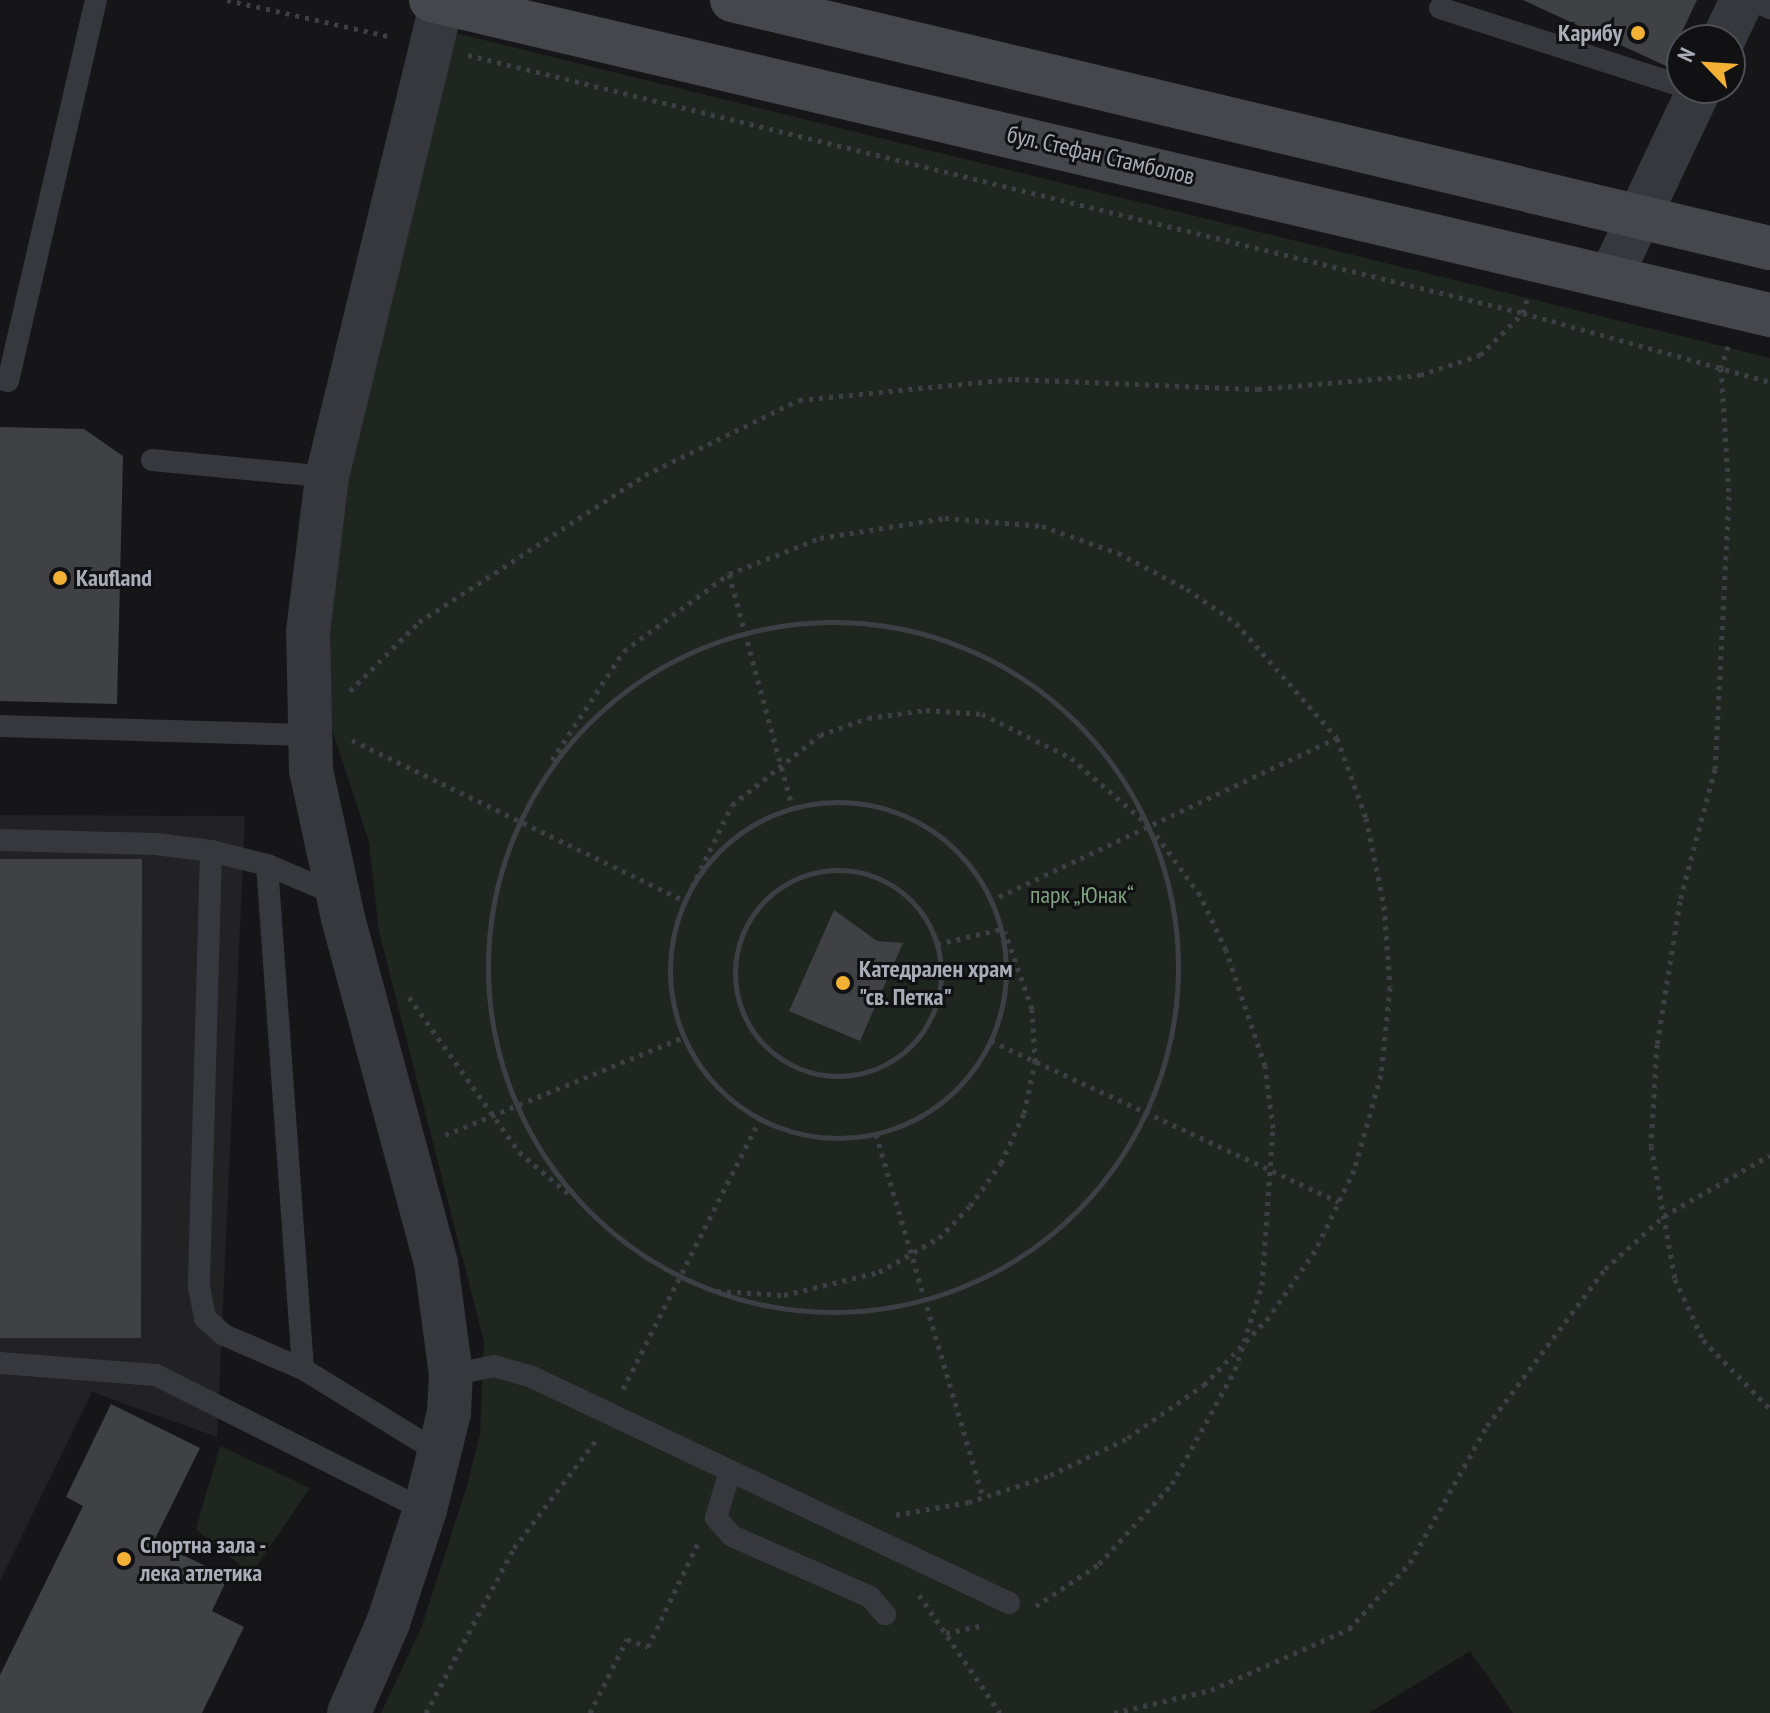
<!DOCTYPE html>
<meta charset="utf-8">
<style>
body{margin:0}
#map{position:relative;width:1770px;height:1713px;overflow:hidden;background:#161618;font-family:"PT Sans Narrow",sans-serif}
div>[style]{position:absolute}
.built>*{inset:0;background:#222225}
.green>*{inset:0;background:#1e261f}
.building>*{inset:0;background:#404145}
.path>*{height:5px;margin-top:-2.5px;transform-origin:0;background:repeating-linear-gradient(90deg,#3d3f44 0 4px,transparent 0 10px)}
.path>.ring{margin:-2.5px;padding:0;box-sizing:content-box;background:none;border:5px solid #3d3f44;border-radius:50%}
.lane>*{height:22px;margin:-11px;padding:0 11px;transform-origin:11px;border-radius:11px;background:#37383d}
.street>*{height:44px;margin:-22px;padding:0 22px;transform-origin:22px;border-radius:22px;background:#37383d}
.secondary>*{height:44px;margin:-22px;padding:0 22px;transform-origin:22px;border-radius:22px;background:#45474d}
.dots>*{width:22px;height:22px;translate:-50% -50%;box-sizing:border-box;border:4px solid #111113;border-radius:50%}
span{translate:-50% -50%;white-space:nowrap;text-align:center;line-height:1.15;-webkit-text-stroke:6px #111113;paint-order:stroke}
.poi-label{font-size:24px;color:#a8adb8;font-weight:700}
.right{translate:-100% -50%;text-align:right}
.left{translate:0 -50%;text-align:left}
.street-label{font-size:24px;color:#a8adb8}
.park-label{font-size:24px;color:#7fa381}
.north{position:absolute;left:1666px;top:24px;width:80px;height:80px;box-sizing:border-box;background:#111113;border:2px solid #4d4f55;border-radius:50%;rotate:295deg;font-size:22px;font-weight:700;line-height:32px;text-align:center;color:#a8adb8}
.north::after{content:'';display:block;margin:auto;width:28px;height:36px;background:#f2b134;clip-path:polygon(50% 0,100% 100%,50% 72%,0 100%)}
</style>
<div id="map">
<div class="built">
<div style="clip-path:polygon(0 815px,245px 816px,217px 1437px,92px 1392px,0 1581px)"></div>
</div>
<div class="green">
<div style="clip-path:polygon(451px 32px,1770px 358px,1770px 1713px,1513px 1713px,1470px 1651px,1369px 1713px,381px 1713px,422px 1626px,466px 1489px,480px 1434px,484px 1342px,379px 932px,369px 842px,332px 729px,329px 630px,343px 508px)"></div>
<div style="clip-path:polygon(220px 1446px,310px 1488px,251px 1574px,196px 1529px)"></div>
</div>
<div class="building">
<div style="clip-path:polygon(1523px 0,1697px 0,1666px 66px)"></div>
<div style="clip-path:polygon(0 427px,84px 429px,123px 456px,117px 704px,0 701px)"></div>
<div style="clip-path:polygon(0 859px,142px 859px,141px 1338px,0 1338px)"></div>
<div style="clip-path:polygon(834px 910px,877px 941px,903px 943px,860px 1041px,789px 1011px)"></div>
<div style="clip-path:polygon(111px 1404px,200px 1448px,154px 1541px,228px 1577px,212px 1611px,244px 1627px,202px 1713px,0 1713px,0 1675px,83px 1506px,66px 1497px)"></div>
</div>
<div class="path">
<div style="left:227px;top:0;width:169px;rotate:12.6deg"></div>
<div style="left:468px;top:55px;width:1086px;rotate:13.74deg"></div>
<div style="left:1523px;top:313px;width:256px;rotate:15.6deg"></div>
<div style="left:1728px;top:346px;width:23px;rotate:108deg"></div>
<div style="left:1721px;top:368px;width:128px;rotate:86.4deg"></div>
<div style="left:1729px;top:496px;width:273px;rotate:92.9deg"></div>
<div style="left:1715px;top:769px;width:137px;rotate:104.9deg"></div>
<div style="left:1680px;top:901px;width:145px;rotate:99.1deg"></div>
<div style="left:1657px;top:1044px;width:102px;rotate:93.4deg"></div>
<div style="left:1651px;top:1146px;width:135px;rotate:79.8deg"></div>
<div style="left:1675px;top:1279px;width:67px;rotate:65.3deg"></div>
<div style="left:1703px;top:1340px;width:96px;rotate:45.8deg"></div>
<div style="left:729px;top:574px;width:240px;rotate:74.8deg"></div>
<div class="ring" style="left:488px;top:622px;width:685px;height:685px"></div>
<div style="left:350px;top:691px;width:98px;rotate:-45deg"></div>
<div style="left:419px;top:622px;width:270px;rotate:-33deg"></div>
<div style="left:645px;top:475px;width:171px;rotate:-26deg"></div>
<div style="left:799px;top:400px;width:217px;rotate:-5.6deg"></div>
<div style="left:1015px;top:379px;width:243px;rotate:2.4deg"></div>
<div style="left:1258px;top:389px;width:163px;rotate:-4.9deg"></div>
<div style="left:1420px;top:375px;width:63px;rotate:-18.4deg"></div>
<div style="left:1480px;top:355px;width:60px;rotate:-44.3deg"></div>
<div style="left:1523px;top:313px;width:14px;rotate:-73deg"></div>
<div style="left:352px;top:740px;width:370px;rotate:25.8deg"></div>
<div style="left:552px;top:760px;width:131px;rotate:-56.6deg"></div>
<div style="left:624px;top:651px;width:130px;rotate:-36.3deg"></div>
<div style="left:729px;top:574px;width:98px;rotate:-21.6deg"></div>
<div style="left:820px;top:538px;width:127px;rotate:-9.1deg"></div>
<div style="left:945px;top:518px;width:97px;rotate:4.7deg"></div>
<div style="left:1042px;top:526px;width:81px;rotate:19.6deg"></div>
<div style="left:1118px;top:553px;width:78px;rotate:27.6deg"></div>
<div style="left:1187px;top:589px;width:60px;rotate:34.8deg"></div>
<div style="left:1236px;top:623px;width:153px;rotate:48.7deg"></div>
<div style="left:1337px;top:738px;width:85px;rotate:70.1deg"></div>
<div style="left:1366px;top:818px;width:90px;rotate:78.4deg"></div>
<div style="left:1384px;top:906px;width:81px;rotate:85.8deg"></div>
<div style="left:1390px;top:987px;width:88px;rotate:95.8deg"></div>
<div style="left:1381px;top:1075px;width:99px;rotate:105.9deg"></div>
<div style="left:1354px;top:1170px;width:90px;rotate:115.7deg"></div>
<div style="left:1315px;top:1251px;width:80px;rotate:124.9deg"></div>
<div style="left:1269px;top:1317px;width:93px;rotate:133.7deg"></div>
<div style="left:1205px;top:1384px;width:96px;rotate:145.2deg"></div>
<div style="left:1126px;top:1439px;width:86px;rotate:154.6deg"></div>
<div style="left:1048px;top:1476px;width:83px;rotate:161.8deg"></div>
<div style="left:969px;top:1502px;width:76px;rotate:170.2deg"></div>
<div class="ring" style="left:670px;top:802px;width:331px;height:331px"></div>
<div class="ring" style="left:735px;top:870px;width:201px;height:201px"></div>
<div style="left:692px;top:887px;width:91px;rotate:-64deg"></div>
<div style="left:732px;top:805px;width:112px;rotate:-38.5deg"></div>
<div style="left:820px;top:735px;width:51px;rotate:-19.5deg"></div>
<div style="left:868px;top:718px;width:59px;rotate:-7.9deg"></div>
<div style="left:926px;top:710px;width:56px;rotate:4.1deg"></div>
<div style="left:982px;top:714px;width:99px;rotate:26.3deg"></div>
<div style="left:1071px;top:758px;width:98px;rotate:40.9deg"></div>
<div style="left:990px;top:901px;width:383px;rotate:-25.2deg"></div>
<div style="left:937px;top:944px;width:67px;rotate:-13deg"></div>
<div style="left:409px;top:997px;width:190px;rotate:54.6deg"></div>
<div style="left:519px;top:1152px;width:68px;rotate:40.2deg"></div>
<div style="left:991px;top:1041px;width:383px;rotate:24.8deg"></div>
<div style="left:876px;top:1134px;width:379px;rotate:73.6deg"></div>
<div style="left:445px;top:1135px;width:258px;rotate:-22.3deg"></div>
<div style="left:717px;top:1291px;width:67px;rotate:3.4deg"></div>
<div style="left:784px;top:1295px;width:98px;rotate:-13.6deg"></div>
<div style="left:879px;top:1272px;width:69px;rotate:-29.5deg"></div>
<div style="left:939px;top:1238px;width:45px;rotate:-45.9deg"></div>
<div style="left:970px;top:1206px;width:53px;rotate:-54.2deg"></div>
<div style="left:1001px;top:1163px;width:55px;rotate:-65.3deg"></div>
<div style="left:1024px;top:1113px;width:52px;rotate:-77.8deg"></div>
<div style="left:1035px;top:1062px;width:53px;rotate:-93.2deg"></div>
<div style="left:1032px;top:1009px;width:82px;rotate:-109.3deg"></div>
<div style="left:623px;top:1389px;width:301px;rotate:-63.1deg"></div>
<div style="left:919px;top:1595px;width:143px;rotate:55.5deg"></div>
<div style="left:1036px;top:1606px;width:76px;rotate:-33.7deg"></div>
<div style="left:1099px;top:1564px;width:108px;rotate:-47.6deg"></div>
<div style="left:1172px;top:1484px;width:130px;rotate:-61.1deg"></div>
<div style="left:1235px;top:1370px;width:89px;rotate:-72.4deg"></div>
<div style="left:1262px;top:1285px;width:157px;rotate:-86deg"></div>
<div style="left:1273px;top:1128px;width:63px;rotate:-97.4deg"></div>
<div style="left:1265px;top:1066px;width:122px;rotate:-108.6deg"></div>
<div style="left:1226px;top:950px;width:61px;rotate:-115.3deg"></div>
<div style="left:1200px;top:895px;width:78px;rotate:-126.1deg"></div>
<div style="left:946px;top:1633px;width:40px;rotate:-12deg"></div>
<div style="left:426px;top:1713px;width:187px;rotate:-61.9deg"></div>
<div style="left:514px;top:1548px;width:136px;rotate:-52.8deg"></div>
<div style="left:590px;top:1713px;width:83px;rotate:-63.4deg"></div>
<div style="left:627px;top:1639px;width:22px;rotate:21deg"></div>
<div style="left:648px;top:1647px;width:115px;rotate:-64.3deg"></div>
<div style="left:1114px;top:1713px;width:100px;rotate:-13.3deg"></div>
<div style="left:1211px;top:1690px;width:151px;rotate:-23.8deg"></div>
<div style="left:1349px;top:1629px;width:90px;rotate:-47.3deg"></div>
<div style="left:1410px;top:1563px;width:157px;rotate:-60.7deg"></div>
<div style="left:1487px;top:1426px;width:196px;rotate:-53.1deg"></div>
<div style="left:1605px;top:1269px;width:79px;rotate:-41.9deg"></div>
<div style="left:1664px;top:1216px;width:122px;rotate:-29.9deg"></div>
</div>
<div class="lane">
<div style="left:1752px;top:0;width:20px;rotate:24deg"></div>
<div style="left:1440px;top:8px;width:254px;rotate:17.9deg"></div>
<div style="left:0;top:379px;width:8px;rotate:14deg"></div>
<div style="left:8px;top:381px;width:391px;rotate:-77deg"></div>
<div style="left:152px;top:460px;width:176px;rotate:5.5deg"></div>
<div style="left:0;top:726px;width:307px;rotate:1.7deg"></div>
<div style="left:0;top:840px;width:156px;rotate:1.5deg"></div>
<div style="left:156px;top:844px;width:55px;rotate:7.3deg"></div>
<div style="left:211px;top:851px;width:58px;rotate:14deg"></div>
<div style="left:267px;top:865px;width:77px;rotate:22.9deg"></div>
<div style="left:211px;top:851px;width:436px;rotate:91.6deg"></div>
<div style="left:199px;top:1287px;width:32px;rotate:79deg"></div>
<div style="left:205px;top:1318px;width:25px;rotate:42deg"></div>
<div style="left:224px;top:1335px;width:86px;rotate:23.3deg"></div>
<div style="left:303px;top:1369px;width:162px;rotate:31.6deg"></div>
<div style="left:267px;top:865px;width:505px;rotate:85.91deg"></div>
<div style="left:0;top:1363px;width:156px;rotate:4.4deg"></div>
<div style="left:156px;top:1375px;width:301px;rotate:26.7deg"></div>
<div style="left:451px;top:1375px;width:44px;rotate:-11.8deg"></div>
<div style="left:494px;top:1366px;width:40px;rotate:16deg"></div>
<div style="left:532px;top:1377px;width:528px;rotate:25.35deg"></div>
<div style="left:730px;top:1471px;width:49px;rotate:106.6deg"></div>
<div style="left:716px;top:1518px;width:24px;rotate:48deg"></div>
<div style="left:732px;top:1536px;width:151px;rotate:23.8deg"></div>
<div style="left:870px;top:1597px;width:23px;rotate:49deg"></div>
</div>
<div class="street">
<div style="left:1723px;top:40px;width:44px;rotate:-64.6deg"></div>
<div style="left:1612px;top:274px;width:206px;rotate:-64.7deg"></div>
<div style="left:349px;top:1713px;width:98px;rotate:-66.6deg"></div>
<div style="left:388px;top:1623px;width:119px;rotate:-71.9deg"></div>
<div style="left:425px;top:1510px;width:101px;rotate:-76.2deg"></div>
<div style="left:449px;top:1412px;width:37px;rotate:-87deg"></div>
<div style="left:451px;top:1375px;width:113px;rotate:-97.6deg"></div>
<div style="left:436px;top:1263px;width:357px;rotate:-105.1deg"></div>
<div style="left:343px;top:918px;width:151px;rotate:-102.2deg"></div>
<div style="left:311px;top:770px;width:138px;rotate:-91.2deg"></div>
<div style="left:308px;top:632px;width:156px;rotate:-83deg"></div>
<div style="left:327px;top:477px;width:491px;rotate:-76.4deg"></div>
</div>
<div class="secondary">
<div style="left:431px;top:0;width:1376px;rotate:13.24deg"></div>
<div style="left:732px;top:0;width:1067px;rotate:13.44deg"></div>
</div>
<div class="dots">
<div style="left:1638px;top:33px;background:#f2b134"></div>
<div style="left:60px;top:578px;background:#f2b134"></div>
<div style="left:843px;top:983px;background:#f2b134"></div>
<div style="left:124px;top:1559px;background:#f2b134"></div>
</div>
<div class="poi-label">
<span class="right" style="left:1622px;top:33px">Карибу</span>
<span class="left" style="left:76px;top:578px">Kaufland</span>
<span class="left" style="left:859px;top:983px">Катедрален храм<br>"св. Петка"</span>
<span class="left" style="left:140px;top:1559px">Спортна зала -<br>лека атлетика</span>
</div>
<div class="street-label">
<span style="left:1101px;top:155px;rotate:13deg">бул. Стефан Стамболов</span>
</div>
<div class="park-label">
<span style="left:1082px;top:895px">парк „Юнак“</span>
</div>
<div class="north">N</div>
</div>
